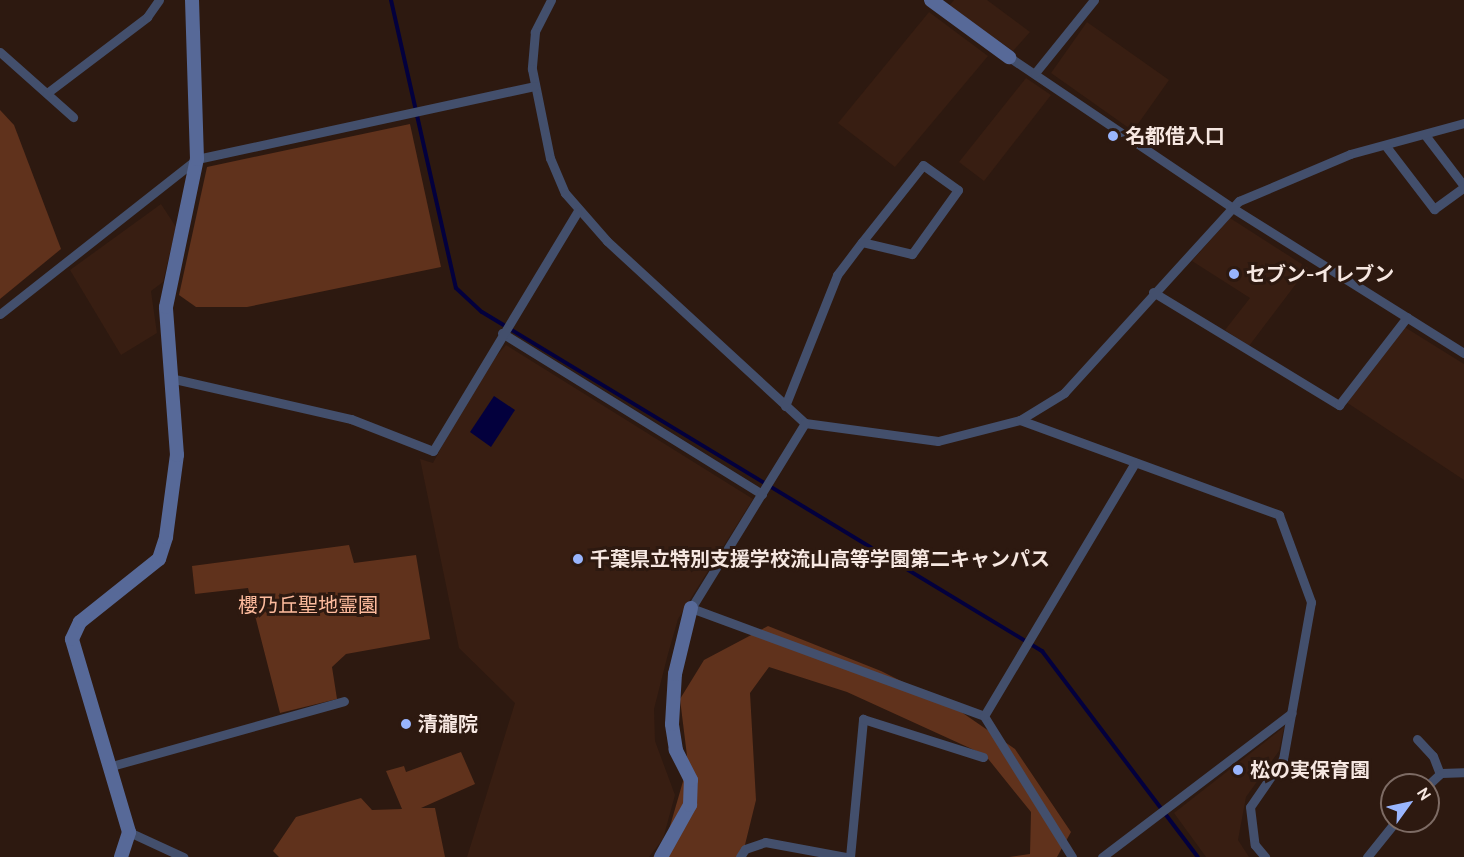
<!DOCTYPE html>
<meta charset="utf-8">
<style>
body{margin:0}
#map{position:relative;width:1464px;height:857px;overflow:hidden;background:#2d1910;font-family:Cabin,"Noto Sans JP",sans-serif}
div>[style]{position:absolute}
.built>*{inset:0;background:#381e12}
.green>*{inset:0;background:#60321c}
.water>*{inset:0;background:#03003d}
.stream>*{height:4px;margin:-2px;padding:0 2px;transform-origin:2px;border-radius:2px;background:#03003d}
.street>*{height:9px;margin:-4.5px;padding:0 4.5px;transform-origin:4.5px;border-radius:4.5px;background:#434f6c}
.secondary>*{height:14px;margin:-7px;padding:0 7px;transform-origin:7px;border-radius:7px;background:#576998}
.dots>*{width:16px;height:16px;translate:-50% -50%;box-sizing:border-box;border:3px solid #2d1910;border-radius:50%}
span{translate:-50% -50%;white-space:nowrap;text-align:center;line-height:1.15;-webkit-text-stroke:6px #2d1910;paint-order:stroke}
.poi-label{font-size:20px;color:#f6e7e1;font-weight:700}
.left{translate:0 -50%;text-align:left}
.park-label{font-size:20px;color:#fdbb9d}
.north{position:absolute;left:1380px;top:773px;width:60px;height:60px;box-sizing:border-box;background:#2d1910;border:2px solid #7d6b64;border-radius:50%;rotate:57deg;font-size:16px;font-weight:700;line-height:24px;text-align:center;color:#f6e7e1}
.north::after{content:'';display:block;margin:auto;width:21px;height:27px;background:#99b5fd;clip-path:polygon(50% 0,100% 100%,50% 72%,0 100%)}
</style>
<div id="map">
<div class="built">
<div style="clip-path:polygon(954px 0,987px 0,1030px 32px,1013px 51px,949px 6px)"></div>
<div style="clip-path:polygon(929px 12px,988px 56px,895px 167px,838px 123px)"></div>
<div style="clip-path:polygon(1087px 22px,1169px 80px,1133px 131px,1051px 73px)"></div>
<div style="clip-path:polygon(1026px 78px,1051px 95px,984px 181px,959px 162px)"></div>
<div style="clip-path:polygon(161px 204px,176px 227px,163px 282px,151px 291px,157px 333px,121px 355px,70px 270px)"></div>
<div style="clip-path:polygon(1230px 218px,1308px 268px,1249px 346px,1225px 330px,1250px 298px,1192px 261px)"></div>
<div style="clip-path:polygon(1403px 326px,1464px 364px,1464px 480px,1346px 402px)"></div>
<div style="clip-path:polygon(506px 345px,753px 499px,678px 619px,668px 654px,654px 709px,655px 741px,675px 795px,663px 839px,649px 857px,467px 857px,515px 703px,459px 648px,420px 459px,433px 463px,480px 375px)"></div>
<div style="clip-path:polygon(1284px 727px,1279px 751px,1246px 797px,1238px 840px,1249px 857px,1206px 857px,1174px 813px)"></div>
</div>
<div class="green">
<div style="clip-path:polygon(0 110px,14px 125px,61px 249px,0 299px)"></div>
<div style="clip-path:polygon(410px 124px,441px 267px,247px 307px,196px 307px,179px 295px,207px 167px)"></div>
<div style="clip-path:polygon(349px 545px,354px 563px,416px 555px,430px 639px,346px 654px,332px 667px,337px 699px,280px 713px,248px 588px,195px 594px,192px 566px)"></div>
<div style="clip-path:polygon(768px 626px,881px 671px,957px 709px,1015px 749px,1071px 832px,1057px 857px,1009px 857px,1030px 854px,1031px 812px,985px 755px,847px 692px,769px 667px,750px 693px,756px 800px,742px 857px,653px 857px,666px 840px,688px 764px,680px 699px,704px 660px)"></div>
<div style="clip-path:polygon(461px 752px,475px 784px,421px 808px,435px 808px,445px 857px,279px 857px,273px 851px,296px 817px,361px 798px,372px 810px,402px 809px,386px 771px,404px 766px,406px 772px)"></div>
</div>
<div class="water">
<div style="clip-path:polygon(494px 396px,515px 410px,491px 447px,470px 432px)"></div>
</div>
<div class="stream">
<div style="left:391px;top:0;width:295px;rotate:77.3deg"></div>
<div style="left:456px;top:288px;width:35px;rotate:43deg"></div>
<div style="left:482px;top:312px;width:655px;rotate:31.19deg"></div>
<div style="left:1042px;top:651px;width:258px;rotate:52.9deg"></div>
</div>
<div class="street">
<div style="left:551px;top:0;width:36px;rotate:117deg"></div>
<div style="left:535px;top:32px;width:37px;rotate:95deg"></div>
<div style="left:532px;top:69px;width:91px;rotate:78.6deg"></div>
<div style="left:550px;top:158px;width:38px;rotate:67deg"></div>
<div style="left:565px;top:193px;width:64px;rotate:48.8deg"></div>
<div style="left:607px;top:241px;width:269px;rotate:42.6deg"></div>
<div style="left:805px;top:423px;width:134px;rotate:7.7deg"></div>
<div style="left:938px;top:441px;width:85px;rotate:-14.4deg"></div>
<div style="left:1020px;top:420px;width:276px;rotate:20.1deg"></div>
<div style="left:1279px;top:515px;width:93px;rotate:69.8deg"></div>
<div style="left:1311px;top:602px;width:159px;rotate:100.1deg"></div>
<div style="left:1283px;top:759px;width:58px;rotate:124.5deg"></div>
<div style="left:1250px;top:807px;width:38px;rotate:83deg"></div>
<div style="left:1255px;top:845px;width:16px;rotate:50deg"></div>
<div style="left:0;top:52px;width:98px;rotate:41.7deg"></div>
<div style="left:1009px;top:57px;width:268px;rotate:34deg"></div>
<div style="left:1231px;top:207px;width:275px;rotate:32.1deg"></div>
<div style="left:1035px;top:73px;width:94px;rotate:-51.1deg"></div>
<div style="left:47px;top:93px;width:126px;rotate:-37.2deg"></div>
<div style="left:147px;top:17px;width:21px;rotate:-55deg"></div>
<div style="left:1425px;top:135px;width:64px;rotate:52.6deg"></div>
<div style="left:1385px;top:145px;width:81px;rotate:52.6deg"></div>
<div style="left:1434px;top:209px;width:37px;rotate:-36deg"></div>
<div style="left:1153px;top:292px;width:218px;rotate:31.3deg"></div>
<div style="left:1339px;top:405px;width:111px;rotate:-52.3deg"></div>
<div style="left:0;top:314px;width:251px;rotate:-38.2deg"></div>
<div style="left:197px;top:159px;width:345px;rotate:-12.2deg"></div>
<div style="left:502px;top:333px;width:306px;rotate:31.8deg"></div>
<div style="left:170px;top:378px;width:186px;rotate:12.8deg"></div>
<div style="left:351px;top:419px;width:88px;rotate:21.3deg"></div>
<div style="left:433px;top:451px;width:279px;rotate:-58.9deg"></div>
<div style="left:785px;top:406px;width:141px;rotate:-68.3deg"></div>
<div style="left:837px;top:275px;width:41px;rotate:-52.9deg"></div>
<div style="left:862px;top:242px;width:98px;rotate:-51.6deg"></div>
<div style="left:923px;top:165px;width:43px;rotate:35.5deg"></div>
<div style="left:958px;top:190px;width:79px;rotate:125.7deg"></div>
<div style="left:912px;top:254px;width:51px;rotate:-166.5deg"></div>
<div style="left:1020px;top:420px;width:52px;rotate:-31.5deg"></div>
<div style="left:1064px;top:393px;width:260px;rotate:-47.7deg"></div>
<div style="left:1239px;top:201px;width:121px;rotate:-22.9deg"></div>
<div style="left:1350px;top:154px;width:118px;rotate:-15.2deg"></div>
<div style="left:805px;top:423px;width:217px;rotate:121.6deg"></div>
<div style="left:691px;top:608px;width:312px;rotate:20.2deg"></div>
<div style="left:1417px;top:739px;width:23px;rotate:47deg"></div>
<div style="left:1433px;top:756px;width:19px;rotate:69deg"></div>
<div style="left:108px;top:767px;width:245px;rotate:-15.6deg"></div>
<div style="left:1428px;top:785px;width:18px;rotate:-43deg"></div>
<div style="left:1441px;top:773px;width:23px;rotate:-2deg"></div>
<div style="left:129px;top:832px;width:60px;rotate:24.8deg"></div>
<div style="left:740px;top:857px;width:9px;rotate:-58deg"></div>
<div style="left:745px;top:849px;width:21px;rotate:-19deg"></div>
<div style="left:765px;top:842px;width:82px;rotate:10.5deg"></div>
<div style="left:850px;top:857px;width:139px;rotate:-84.6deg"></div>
<div style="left:863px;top:719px;width:126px;rotate:17.6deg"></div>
<div style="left:1072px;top:857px;width:166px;rotate:-122deg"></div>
<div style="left:984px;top:716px;width:295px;rotate:-59.2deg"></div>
<div style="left:1102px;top:857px;width:238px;rotate:-37.2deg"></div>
<div style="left:1367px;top:857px;width:46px;rotate:-51.1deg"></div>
</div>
<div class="secondary">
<div style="left:931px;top:0;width:97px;rotate:36.2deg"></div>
<div style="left:121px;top:857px;width:26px;rotate:-72deg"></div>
<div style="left:129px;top:832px;width:201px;rotate:-106.5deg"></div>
<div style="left:72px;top:639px;width:19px;rotate:-65deg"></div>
<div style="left:80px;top:622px;width:101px;rotate:-38.6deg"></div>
<div style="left:159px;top:559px;width:23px;rotate:-72deg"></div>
<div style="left:166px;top:537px;width:83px;rotate:-82.4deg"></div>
<div style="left:177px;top:455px;width:148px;rotate:-94.3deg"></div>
<div style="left:166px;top:307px;width:151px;rotate:-78.2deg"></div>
<div style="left:197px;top:159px;width:159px;rotate:-91.8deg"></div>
<div style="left:661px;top:857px;width:60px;rotate:-60.9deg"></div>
<div style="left:690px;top:805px;width:25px;rotate:-88deg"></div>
<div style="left:691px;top:780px;width:34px;rotate:-117deg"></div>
<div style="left:676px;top:750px;width:26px;rotate:-99deg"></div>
<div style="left:672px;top:724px;width:50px;rotate:-86.6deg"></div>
<div style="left:675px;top:674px;width:68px;rotate:-76.4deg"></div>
</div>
<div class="dots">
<div style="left:1113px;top:136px;background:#99b5fd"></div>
<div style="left:1234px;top:274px;background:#99b5fd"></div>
<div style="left:578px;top:559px;background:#99b5fd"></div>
<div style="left:406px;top:724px;background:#99b5fd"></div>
<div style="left:1238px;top:770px;background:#99b5fd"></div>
</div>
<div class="poi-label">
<span class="left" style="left:1125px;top:136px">名都借入口</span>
<span class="left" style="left:1246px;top:274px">セブン-イレブン</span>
<span class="left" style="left:590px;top:559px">千葉県立特別支援学校流山高等学園第二キャンパス</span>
<span class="left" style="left:418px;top:724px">清瀧院</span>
<span class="left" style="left:1250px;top:770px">松の実保育園</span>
</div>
<div class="park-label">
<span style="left:308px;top:605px">櫻乃丘聖地霊園</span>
</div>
<div class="north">N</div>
</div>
